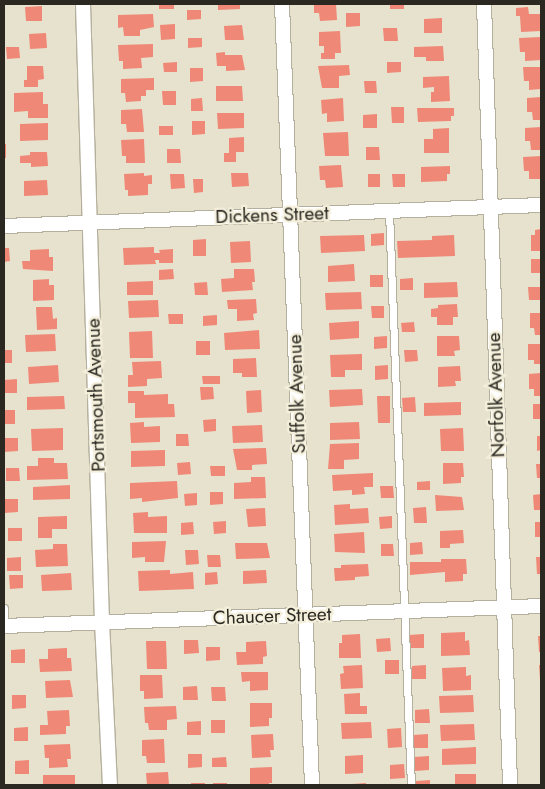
<!DOCTYPE html>
<style>
body{margin:0}
#map{position:relative;width:545px;height:789px;overflow:hidden;background:#e7e2ce;font-family:Jost,sans-serif}
div>[style]{position:absolute}
.building>*{inset:0;background:#ef8876}
.roads{filter:drop-shadow(1px 0 #b5b09d) drop-shadow(-1px 0 #b5b09d) drop-shadow(0 1px #b5b09d) drop-shadow(0 -1px #b5b09d)}
.service>*{height:7px;margin:-3.5px;padding:0 3.5px;transform-origin:3.5px;border-radius:3.5px;background:#fff}
.minor>*{height:14px;margin:-7px;padding:0 7px;transform-origin:7px;border-radius:7px;background:#fff}
span{translate:-50% -50%;white-space:nowrap;text-align:center;line-height:1.15;-webkit-text-stroke:4.5px #f4efdb;paint-order:stroke}
.street-label{font-size:19px;color:#2a2821}
.frame{position:absolute;inset:0;border:5px solid #2a2821;pointer-events:none}
</style>
<div id="map">
<div class="building">
<div style="clip-path:polygon(159px 4px,174px 4px,174px 9px,159px 9px)"></div>
<div style="clip-path:polygon(218px 4px,240px 4px,240px 9px,218px 10px)"></div>
<div style="clip-path:polygon(314px 4px,336px 4px,337px 20px,320px 21px,319px 13px,314px 13px)"></div>
<div style="clip-path:polygon(390px 4px,404px 4px,404px 9px,390px 9px)"></div>
<div style="clip-path:polygon(42px 6px,42px 21px,26px 21px,25px 7px)"></div>
<div style="clip-path:polygon(528px 7px,529px 14px,541px 14px,541px 31px,521px 32px,520px 16px,516px 16px,516px 8px)"></div>
<div style="clip-path:polygon(187px 10px,201px 10px,201px 19px,187px 20px)"></div>
<div style="clip-path:polygon(346px 13px,360px 13px,360px 26px,346px 27px)"></div>
<div style="clip-path:polygon(153px 14px,154px 27px,140px 30px,140px 36px,124px 36px,123px 27px,118px 28px,118px 15px)"></div>
<div style="clip-path:polygon(442px 18px,442px 33px,424px 33px,424px 19px)"></div>
<div style="clip-path:polygon(175px 24px,175px 39px,161px 40px,160px 25px)"></div>
<div style="clip-path:polygon(242px 25px,244px 40px,225px 40px,224px 26px)"></div>
<div style="clip-path:polygon(383px 28px,397px 28px,398px 41px,384px 41px)"></div>
<div style="clip-path:polygon(340px 31px,341px 53px,335px 53px,335px 59px,321px 59px,321px 53px,324px 53px,324px 46px,319px 46px,319px 32px)"></div>
<div style="clip-path:polygon(46px 33px,47px 48px,30px 49px,29px 34px)"></div>
<div style="clip-path:polygon(541px 37px,541px 60px,525px 61px,525px 52px,520px 52px,519px 38px)"></div>
<div style="clip-path:polygon(188px 38px,202px 38px,202px 47px,188px 48px)"></div>
<div style="clip-path:polygon(153px 44px,153px 57px,141px 58px,142px 68px,123px 69px,123px 61px,119px 61px,118px 45px)"></div>
<div style="clip-path:polygon(443px 46px,444px 61px,426px 61px,426px 57px,414px 57px,414px 47px)"></div>
<div style="clip-path:polygon(6px 47px,19px 47px,20px 58px,7px 59px)"></div>
<div style="clip-path:polygon(225px 52px,225px 55px,242px 55px,245px 70px,226px 71px,226px 66px,217px 66px,216px 53px)"></div>
<div style="clip-path:polygon(177px 62px,177px 72px,164px 72px,163px 63px)"></div>
<div style="clip-path:polygon(387px 62px,401px 62px,401px 72px,387px 73px)"></div>
<div style="clip-path:polygon(349px 65px,350px 75px,339px 76px,339px 88px,322px 88px,318px 66px)"></div>
<div style="clip-path:polygon(27px 66px,43px 66px,44px 79px,38px 80px,38px 87px,24px 87px,24px 80px,27px 80px)"></div>
<div style="clip-path:polygon(523px 67px,541px 67px,541px 89px,529px 90px,529px 81px,524px 81px)"></div>
<div style="clip-path:polygon(190px 68px,203px 68px,203px 81px,190px 82px)"></div>
<div style="clip-path:polygon(449px 76px,450px 101px,431px 102px,431px 92px,434px 92px,434px 87px,423px 88px,423px 77px)"></div>
<div style="clip-path:polygon(154px 78px,154px 90px,146px 90px,146px 96px,141px 96px,141px 101px,126px 102px,125px 93px,121px 93px,121px 79px)"></div>
<div style="clip-path:polygon(364px 81px,376px 81px,377px 93px,365px 93px)"></div>
<div style="clip-path:polygon(216px 86px,242px 86px,243px 101px,216px 101px)"></div>
<div style="clip-path:polygon(162px 91px,176px 91px,176px 105px,163px 105px)"></div>
<div style="clip-path:polygon(43px 92px,43px 104px,48px 104px,48px 118px,28px 118px,28px 111px,14px 112px,14px 93px)"></div>
<div style="clip-path:polygon(541px 97px,541px 120px,533px 120px,532px 112px,527px 112px,527px 98px)"></div>
<div style="clip-path:polygon(202px 98px,203px 111px,191px 111px,191px 99px)"></div>
<div style="clip-path:polygon(343px 98px,344px 121px,327px 122px,327px 113px,322px 114px,321px 100px)"></div>
<div style="clip-path:polygon(391px 107px,404px 107px,404px 123px,392px 123px)"></div>
<div style="clip-path:polygon(417px 108px,454px 108px,454px 116px,451px 116px,451px 121px,418px 122px)"></div>
<div style="clip-path:polygon(142px 109px,144px 132px,127px 132px,126px 124px,121px 124px,121px 110px)"></div>
<div style="clip-path:polygon(217px 113px,244px 113px,244px 128px,218px 129px)"></div>
<div style="clip-path:polygon(377px 114px,377px 128px,363px 128px,363px 115px)"></div>
<div style="clip-path:polygon(192px 121px,205px 121px,205px 134px,192px 135px)"></div>
<div style="clip-path:polygon(48px 123px,48px 140px,20px 141px,20px 124px)"></div>
<div style="clip-path:polygon(159px 126px,173px 126px,173px 135px,159px 135px)"></div>
<div style="clip-path:polygon(541px 127px,541px 150px,531px 150px,530px 141px,525px 141px,525px 128px)"></div>
<div style="clip-path:polygon(449px 128px,449px 153px,424px 153px,424px 139px,433px 139px,433px 129px)"></div>
<div style="clip-path:polygon(348px 132px,349px 156px,325px 156px,323px 133px)"></div>
<div style="clip-path:polygon(244px 137px,244px 152px,236px 152px,236px 162px,224px 162px,224px 153px,229px 153px,229px 138px)"></div>
<div style="clip-path:polygon(144px 139px,145px 163px,126px 163px,126px 156px,122px 156px,121px 140px)"></div>
<div style="clip-path:polygon(4px 144px,6px 144px,6px 158px,4px 158px)"></div>
<div style="clip-path:polygon(366px 147px,379px 147px,380px 160px,366px 160px)"></div>
<div style="clip-path:polygon(167px 149px,180px 149px,181px 163px,167px 163px)"></div>
<div style="clip-path:polygon(30px 152px,47px 152px,48px 166px,31px 167px,31px 163px,20px 163px,20px 156px,30px 155px)"></div>
<div style="clip-path:polygon(541px 156px,541px 179px,529px 179px,529px 171px,524px 171px,523px 157px)"></div>
<div style="clip-path:polygon(341px 165px,343px 187px,326px 188px,325px 180px,320px 180px,319px 166px)"></div>
<div style="clip-path:polygon(450px 166px,450px 174px,447px 174px,447px 181px,421px 182px,421px 167px)"></div>
<div style="clip-path:polygon(144px 173px,144px 176px,152px 175px,152px 184px,148px 184px,148px 195px,128px 196px,128px 190px,125px 190px,124px 174px)"></div>
<div style="clip-path:polygon(231px 173px,248px 173px,249px 186px,232px 187px)"></div>
<div style="clip-path:polygon(170px 174px,184px 174px,185px 188px,171px 189px)"></div>
<div style="clip-path:polygon(368px 174px,380px 174px,380px 187px,368px 187px)"></div>
<div style="clip-path:polygon(392px 174px,405px 174px,405px 187px,393px 187px)"></div>
<div style="clip-path:polygon(193px 179px,203px 179px,203px 192px,194px 193px)"></div>
<div style="clip-path:polygon(47px 180px,48px 195px,24px 196px,24px 181px)"></div>
<div style="clip-path:polygon(541px 229px,541px 251px,531px 251px,531px 235px,535px 235px,535px 230px)"></div>
<div style="clip-path:polygon(384px 233px,384px 245px,371px 246px,371px 234px)"></div>
<div style="clip-path:polygon(364px 235px,365px 251px,321px 253px,320px 236px)"></div>
<div style="clip-path:polygon(454px 235px,455px 256px,398px 258px,397px 241px,432px 240px,432px 236px)"></div>
<div style="clip-path:polygon(206px 239px,206px 256px,193px 256px,193px 240px)"></div>
<div style="clip-path:polygon(250px 241px,251px 262px,231px 263px,230px 242px)"></div>
<div style="clip-path:polygon(154px 247px,154px 253px,160px 253px,159px 250px,173px 249px,173px 263px,159px 263px,159px 260px,155px 260px,156px 264px,124px 265px,123px 248px)"></div>
<div style="clip-path:polygon(4px 248px,9px 248px,10px 261px,4px 262px)"></div>
<div style="clip-path:polygon(49px 249px,49px 257px,53px 257px,53px 271px,23px 269px,22px 261px,30px 261px,30px 250px)"></div>
<div style="clip-path:polygon(531px 259px,541px 259px,541px 273px,531px 273px)"></div>
<div style="clip-path:polygon(354px 264px,355px 281px,328px 282px,328px 266px)"></div>
<div style="clip-path:polygon(173px 269px,174px 279px,159px 280px,159px 270px)"></div>
<div style="clip-path:polygon(234px 269px,254px 269px,255px 282px,252px 282px,253px 290px,222px 292px,221px 279px,234px 278px)"></div>
<div style="clip-path:polygon(370px 275px,383px 275px,383px 287px,370px 287px)"></div>
<div style="clip-path:polygon(413px 278px,413px 290px,400px 290px,400px 279px)"></div>
<div style="clip-path:polygon(49px 279px,49px 285px,54px 285px,54px 300px,33px 301px,33px 280px)"></div>
<div style="clip-path:polygon(153px 281px,153px 295px,127px 295px,127px 282px)"></div>
<div style="clip-path:polygon(207px 282px,208px 295px,195px 295px,194px 283px)"></div>
<div style="clip-path:polygon(457px 282px,458px 297px,424px 298px,424px 283px)"></div>
<div style="clip-path:polygon(528px 287px,541px 287px,541px 300px,529px 300px)"></div>
<div style="clip-path:polygon(361px 292px,362px 309px,326px 310px,325px 293px)"></div>
<div style="clip-path:polygon(256px 299px,257px 313px,253px 314px,254px 320px,237px 321px,237px 309px,228px 309px,227px 300px)"></div>
<div style="clip-path:polygon(158px 300px,159px 317px,129px 318px,128px 301px)"></div>
<div style="clip-path:polygon(457px 304px,458px 317px,453px 317px,453px 325px,437px 325px,437px 317px,431px 317px,431px 309px,438px 308px,438px 305px)"></div>
<div style="clip-path:polygon(371px 306px,384px 306px,384px 318px,372px 318px)"></div>
<div style="clip-path:polygon(36px 307px,52px 307px,53px 319px,57px 318px,57px 329px,37px 330px)"></div>
<div style="clip-path:polygon(530px 313px,541px 313px,541px 335px,535px 335px,534px 328px,530px 328px)"></div>
<div style="clip-path:polygon(168px 314px,183px 314px,183px 324px,169px 324px)"></div>
<div style="clip-path:polygon(217px 315px,217px 325px,203px 326px,203px 316px)"></div>
<div style="clip-path:polygon(359px 321px,359px 338px,330px 340px,329px 323px)"></div>
<div style="clip-path:polygon(414px 322px,415px 332px,402px 332px,401px 323px)"></div>
<div style="clip-path:polygon(259px 330px,260px 349px,225px 350px,224px 333px)"></div>
<div style="clip-path:polygon(152px 331px,153px 358px,130px 358px,129px 332px)"></div>
<div style="clip-path:polygon(55px 334px,56px 351px,26px 352px,25px 335px)"></div>
<div style="clip-path:polygon(387px 336px,387px 348px,374px 349px,374px 337px)"></div>
<div style="clip-path:polygon(437px 336px,459px 336px,460px 350px,454px 351px,455px 356px,437px 356px)"></div>
<div style="clip-path:polygon(196px 341px,210px 341px,210px 355px,196px 355px)"></div>
<div style="clip-path:polygon(528px 344px,541px 344px,541px 364px,534px 364px,534px 360px,528px 360px)"></div>
<div style="clip-path:polygon(4px 350px,12px 350px,12px 363px,4px 363px)"></div>
<div style="clip-path:polygon(404px 350px,417px 350px,418px 361px,405px 362px)"></div>
<div style="clip-path:polygon(362px 354px,362px 370px,345px 370px,345px 377px,331px 377px,330px 355px)"></div>
<div style="clip-path:polygon(256px 358px,257px 377px,242px 377px,242px 373px,233px 373px,233px 359px)"></div>
<div style="clip-path:polygon(161px 361px,162px 378px,147px 379px,147px 386px,128px 387px,128px 375px,133px 375px,132px 362px)"></div>
<div style="clip-path:polygon(58px 365px,59px 382px,29px 384px,28px 367px)"></div>
<div style="clip-path:polygon(388px 365px,388px 379px,375px 380px,375px 366px)"></div>
<div style="clip-path:polygon(460px 366px,461px 381px,455px 381px,456px 386px,438px 387px,438px 367px)"></div>
<div style="clip-path:polygon(541px 373px,541px 396px,534px 396px,534px 389px,529px 389px,529px 374px)"></div>
<div style="clip-path:polygon(202px 376px,220px 376px,220px 384px,203px 384px)"></div>
<div style="clip-path:polygon(17px 379px,17px 393px,4px 393px,4px 380px)"></div>
<div style="clip-path:polygon(200px 387px,213px 387px,214px 399px,201px 400px)"></div>
<div style="clip-path:polygon(362px 389px,363px 405px,330px 407px,329px 390px)"></div>
<div style="clip-path:polygon(261px 390px,262px 412px,247px 413px,246px 391px)"></div>
<div style="clip-path:polygon(128px 391px,144px 391px,144px 395px,168px 394px,168px 404px,174px 404px,175px 417px,135px 418px,135px 403px,128px 403px)"></div>
<div style="clip-path:polygon(64px 396px,65px 409px,27px 410px,27px 397px)"></div>
<div style="clip-path:polygon(377px 396px,390px 396px,390px 423px,378px 423px)"></div>
<div style="clip-path:polygon(415px 397px,416px 412px,403px 412px,402px 398px)"></div>
<div style="clip-path:polygon(461px 402px,461px 415px,424px 416px,424px 403px)"></div>
<div style="clip-path:polygon(533px 404px,541px 404px,541px 419px,533px 419px)"></div>
<div style="clip-path:polygon(4px 410px,15px 410px,15px 424px,4px 424px)"></div>
<div style="clip-path:polygon(216px 419px,216px 431px,204px 432px,203px 420px)"></div>
<div style="clip-path:polygon(144px 422px,144px 427px,160px 426px,160px 442px,131px 443px,130px 423px)"></div>
<div style="clip-path:polygon(359px 422px,360px 439px,330px 440px,330px 423px)"></div>
<div style="clip-path:polygon(262px 425px,263px 442px,233px 443px,232px 426px)"></div>
<div style="clip-path:polygon(63px 428px,63px 450px,32px 451px,31px 429px)"></div>
<div style="clip-path:polygon(463px 428px,464px 451px,441px 451px,440px 429px)"></div>
<div style="clip-path:polygon(176px 434px,188px 434px,189px 446px,176px 446px)"></div>
<div style="clip-path:polygon(537px 436px,541px 436px,541px 450px,537px 451px)"></div>
<div style="clip-path:polygon(4px 438px,18px 438px,18px 451px,4px 452px)"></div>
<div style="clip-path:polygon(359px 443px,359px 459px,344px 460px,344px 469px,328px 469px,330px 444px)"></div>
<div style="clip-path:polygon(266px 448px,267px 464px,252px 465px,252px 470px,237px 470px,233px 449px)"></div>
<div style="clip-path:polygon(165px 450px,165px 466px,131px 467px,131px 451px)"></div>
<div style="clip-path:polygon(38px 458px,54px 458px,54px 463px,67px 463px,68px 479px,27px 480px,27px 466px,38px 466px)"></div>
<div style="clip-path:polygon(190px 462px,191px 474px,178px 475px,177px 463px)"></div>
<div style="clip-path:polygon(443px 463px,463px 463px,464px 477px,461px 477px,461px 483px,443px 484px)"></div>
<div style="clip-path:polygon(536px 464px,541px 464px,541px 478px,537px 478px)"></div>
<div style="clip-path:polygon(210px 466px,225px 466px,225px 476px,211px 476px)"></div>
<div style="clip-path:polygon(6px 468px,19px 468px,20px 481px,6px 481px)"></div>
<div style="clip-path:polygon(373px 473px,373px 487px,364px 487px,365px 494px,352px 495px,352px 490px,333px 491px,332px 475px)"></div>
<div style="clip-path:polygon(251px 477px,265px 477px,266px 498px,234px 499px,234px 483px,251px 482px)"></div>
<div style="clip-path:polygon(177px 481px,178px 498px,142px 502px,142px 498px,130px 499px,130px 483px)"></div>
<div style="clip-path:polygon(430px 481px,430px 490px,417px 490px,417px 482px)"></div>
<div style="clip-path:polygon(70px 485px,70px 499px,33px 500px,33px 487px)"></div>
<div style="clip-path:polygon(380px 486px,393px 486px,394px 498px,381px 498px)"></div>
<div style="clip-path:polygon(210px 492px,223px 492px,223px 504px,210px 505px)"></div>
<div style="clip-path:polygon(197px 493px,197px 505px,185px 506px,184px 494px)"></div>
<div style="clip-path:polygon(541px 494px,541px 510px,534px 510px,533px 495px)"></div>
<div style="clip-path:polygon(435px 495px,462px 497px,464px 510px,436px 511px)"></div>
<div style="clip-path:polygon(4px 499px,18px 499px,18px 512px,4px 513px)"></div>
<div style="clip-path:polygon(350px 504px,350px 509px,368px 508px,369px 523px,335px 525px,334px 505px)"></div>
<div style="clip-path:polygon(426px 507px,427px 523px,414px 523px,413px 508px)"></div>
<div style="clip-path:polygon(265px 508px,266px 526px,248px 527px,246px 509px)"></div>
<div style="clip-path:polygon(148px 512px,148px 517px,167px 516px,167px 533px,134px 533px,133px 513px)"></div>
<div style="clip-path:polygon(67px 516px,67px 529px,52px 529px,52px 538px,38px 538px,38px 517px)"></div>
<div style="clip-path:polygon(392px 516px,392px 528px,380px 529px,379px 517px)"></div>
<div style="clip-path:polygon(226px 521px,226px 533px,214px 534px,213px 522px)"></div>
<div style="clip-path:polygon(193px 522px,194px 534px,181px 535px,181px 523px)"></div>
<div style="clip-path:polygon(535px 522px,541px 522px,541px 537px,535px 537px)"></div>
<div style="clip-path:polygon(8px 528px,22px 528px,22px 541px,8px 541px)"></div>
<div style="clip-path:polygon(463px 530px,464px 543px,450px 544px,450px 548px,440px 548px,440px 531px)"></div>
<div style="clip-path:polygon(364px 532px,365px 553px,335px 552px,334px 534px)"></div>
<div style="clip-path:polygon(166px 541px,164px 562px,145px 562px,145px 557px,132px 558px,132px 542px)"></div>
<div style="clip-path:polygon(422px 542px,423px 554px,410px 555px,410px 543px)"></div>
<div style="clip-path:polygon(235px 543px,267px 543px,270px 558px,236px 559px)"></div>
<div style="clip-path:polygon(53px 544px,67px 544px,68px 566px,36px 567px,35px 550px,53px 549px)"></div>
<div style="clip-path:polygon(381px 544px,393px 544px,394px 556px,381px 556px)"></div>
<div style="clip-path:polygon(185px 550px,198px 550px,199px 564px,186px 565px)"></div>
<div style="clip-path:polygon(207px 555px,220px 555px,221px 567px,208px 567px)"></div>
<div style="clip-path:polygon(21px 557px,21px 571px,7px 571px,7px 558px)"></div>
<div style="clip-path:polygon(536px 557px,541px 557px,541px 574px,537px 574px)"></div>
<div style="clip-path:polygon(441px 559px,466px 559px,467px 574px,463px 574px,463px 581px,445px 582px,445px 572px,410px 575px,410px 562px,441px 562px)"></div>
<div style="clip-path:polygon(368px 564px,369px 576px,355px 577px,355px 580px,335px 581px,334px 568px,341px 568px,341px 565px)"></div>
<div style="clip-path:polygon(170px 570px,170px 574px,193px 572px,194px 589px,139px 591px,138px 571px)"></div>
<div style="clip-path:polygon(266px 570px,267px 583px,243px 584px,243px 571px)"></div>
<div style="clip-path:polygon(217px 572px,218px 584px,205px 585px,205px 573px)"></div>
<div style="clip-path:polygon(71px 573px,72px 590px,42px 591px,41px 575px)"></div>
<div style="clip-path:polygon(9px 575px,23px 575px,23px 588px,10px 589px)"></div>
<div style="clip-path:polygon(465px 632px,465px 641px,469px 640px,470px 655px,441px 656px,441px 633px)"></div>
<div style="clip-path:polygon(360px 634px,361px 658px,339px 658px,339px 643px,342px 643px,342px 635px)"></div>
<div style="clip-path:polygon(424px 634px,424px 648px,410px 648px,409px 635px)"></div>
<div style="clip-path:polygon(538px 636px,541px 636px,541px 652px,539px 652px)"></div>
<div style="clip-path:polygon(390px 638px,391px 651px,377px 652px,376px 639px)"></div>
<div style="clip-path:polygon(184px 640px,198px 640px,199px 653px,184px 654px)"></div>
<div style="clip-path:polygon(146px 641px,166px 641px,167px 669px,147px 669px)"></div>
<div style="clip-path:polygon(266px 641px,267px 656px,263px 657px,263px 664px,237px 665px,236px 652px,246px 652px,246px 642px)"></div>
<div style="clip-path:polygon(206px 647px,220px 647px,220px 660px,206px 661px)"></div>
<div style="clip-path:polygon(67px 648px,67px 658px,71px 658px,72px 671px,40px 672px,39px 659px,48px 659px,48px 649px)"></div>
<div style="clip-path:polygon(25px 649px,25px 663px,11px 663px,11px 650px)"></div>
<div style="clip-path:polygon(385px 660px,399px 660px,399px 674px,385px 674px)"></div>
<div style="clip-path:polygon(362px 665px,363px 688px,341px 689px,340px 674px,344px 673px,343px 666px)"></div>
<div style="clip-path:polygon(426px 665px,426px 679px,412px 679px,412px 666px)"></div>
<div style="clip-path:polygon(539px 665px,541px 665px,541px 680px,540px 680px)"></div>
<div style="clip-path:polygon(466px 667px,466px 676px,471px 675px,471px 690px,443px 691px,442px 668px)"></div>
<div style="clip-path:polygon(241px 672px,268px 672px,268px 690px,250px 691px,250px 681px,242px 682px)"></div>
<div style="clip-path:polygon(140px 675px,162px 675px,163px 698px,144px 699px,144px 691px,140px 691px)"></div>
<div style="clip-path:polygon(70px 680px,73px 697px,46px 698px,45px 681px)"></div>
<div style="clip-path:polygon(197px 686px,198px 700px,183px 700px,183px 687px)"></div>
<div style="clip-path:polygon(211px 687px,225px 687px,226px 701px,212px 701px)"></div>
<div style="clip-path:polygon(360px 693px,360px 706px,367px 706px,367px 714px,345px 714px,344px 694px)"></div>
<div style="clip-path:polygon(12px 695px,26px 695px,26px 708px,12px 709px)"></div>
<div style="clip-path:polygon(473px 695px,474px 712px,440px 713px,439px 696px)"></div>
<div style="clip-path:polygon(250px 703px,272px 703px,272px 718px,269px 718px,269px 726px,250px 727px)"></div>
<div style="clip-path:polygon(176px 706px,177px 719px,167px 720px,167px 730px,149px 730px,148px 723px,145px 723px,144px 707px)"></div>
<div style="clip-path:polygon(429px 709px,430px 723px,415px 723px,415px 710px)"></div>
<div style="clip-path:polygon(69px 710px,70px 726px,66px 726px,66px 734px,40px 735px,40px 725px,48px 725px,47px 711px)"></div>
<div style="clip-path:polygon(211px 720px,225px 720px,225px 733px,211px 733px)"></div>
<div style="clip-path:polygon(201px 721px,201px 735px,187px 735px,187px 722px)"></div>
<div style="clip-path:polygon(371px 722px,372px 738px,342px 739px,341px 723px)"></div>
<div style="clip-path:polygon(474px 724px,475px 740px,441px 741px,440px 725px)"></div>
<div style="clip-path:polygon(28px 727px,28px 741px,14px 741px,14px 728px)"></div>
<div style="clip-path:polygon(401px 728px,402px 747px,388px 748px,387px 729px)"></div>
<div style="clip-path:polygon(273px 734px,274px 750px,270px 750px,271px 757px,252px 758px,251px 735px)"></div>
<div style="clip-path:polygon(428px 734px,428px 748px,414px 748px,413px 735px)"></div>
<div style="clip-path:polygon(164px 739px,165px 763px,147px 763px,146px 756px,142px 756px,142px 740px)"></div>
<div style="clip-path:polygon(70px 744px,71px 759px,67px 759px,68px 767px,49px 768px,49px 758px,45px 758px,44px 745px)"></div>
<div style="clip-path:polygon(476px 747px,476px 764px,442px 765px,442px 749px)"></div>
<div style="clip-path:polygon(188px 754px,202px 754px,202px 767px,188px 768px)"></div>
<div style="clip-path:polygon(363px 755px,363px 773px,345px 774px,345px 756px)"></div>
<div style="clip-path:polygon(429px 756px,429px 770px,415px 771px,414px 757px)"></div>
<div style="clip-path:polygon(226px 757px,227px 767px,212px 767px,212px 758px)"></div>
<div style="clip-path:polygon(29px 760px,29px 774px,15px 774px,15px 761px)"></div>
<div style="clip-path:polygon(404px 764px,405px 778px,390px 779px,390px 765px)"></div>
<div style="clip-path:polygon(272px 767px,272px 783px,269px 783px,269px 785px,250px 785px,250px 768px)"></div>
<div style="clip-path:polygon(168px 772px,169px 785px,147px 785px,146px 773px)"></div>
<div style="clip-path:polygon(455px 774px,476px 774px,476px 785px,455px 785px)"></div>
<div style="clip-path:polygon(43px 775px,75px 775px,75px 785px,43px 785px)"></div>
<div style="clip-path:polygon(430px 780px,430px 785px,416px 785px,416px 781px)"></div>
<div style="clip-path:polygon(191px 783px,205px 783px,205px 785px,191px 785px)"></div>
<div style="clip-path:polygon(213px 783px,227px 783px,227px 785px,213px 785px)"></div>
<div style="clip-path:polygon(366px 783px,366px 785px,352px 785px,352px 784px)"></div>
</div>
<div class="roads">
<div class="service">
<div style="left:389px;top:211px;width:574px;rotate:87.81deg"></div>
<div style="left:4px;top:608px;width:18px;rotate:90deg"></div>
</div>
<div class="minor">
<div style="left:83px;top:4px;width:618px;rotate:88.24deg"></div>
<div style="left:102px;top:622px;width:163px;rotate:87.2deg"></div>
<div style="left:282px;top:4px;width:782px;rotate:87.8deg"></div>
<div style="left:484px;top:4px;width:781px;rotate:88.09deg"></div>
<div style="left:4px;top:226px;width:537px;rotate:-2.24deg"></div>
<div style="left:4px;top:626px;width:537px;rotate:-2.13deg"></div>
</div>
</div>
<div class="street-label">
<span style="left:272px;top:215px;rotate:-2deg">Dickens Street</span>
<span style="left:297px;top:394px;rotate:-92deg">Suffolk Avenue</span>
<span style="left:96px;top:395px;rotate:-92deg">Portsmouth Avenue</span>
<span style="left:496px;top:395px;rotate:-92deg">Norfolk Avenue</span>
<span style="left:272px;top:616px;rotate:-2deg">Chaucer Street</span>
</div>
<div class="frame"></div>
</div>
